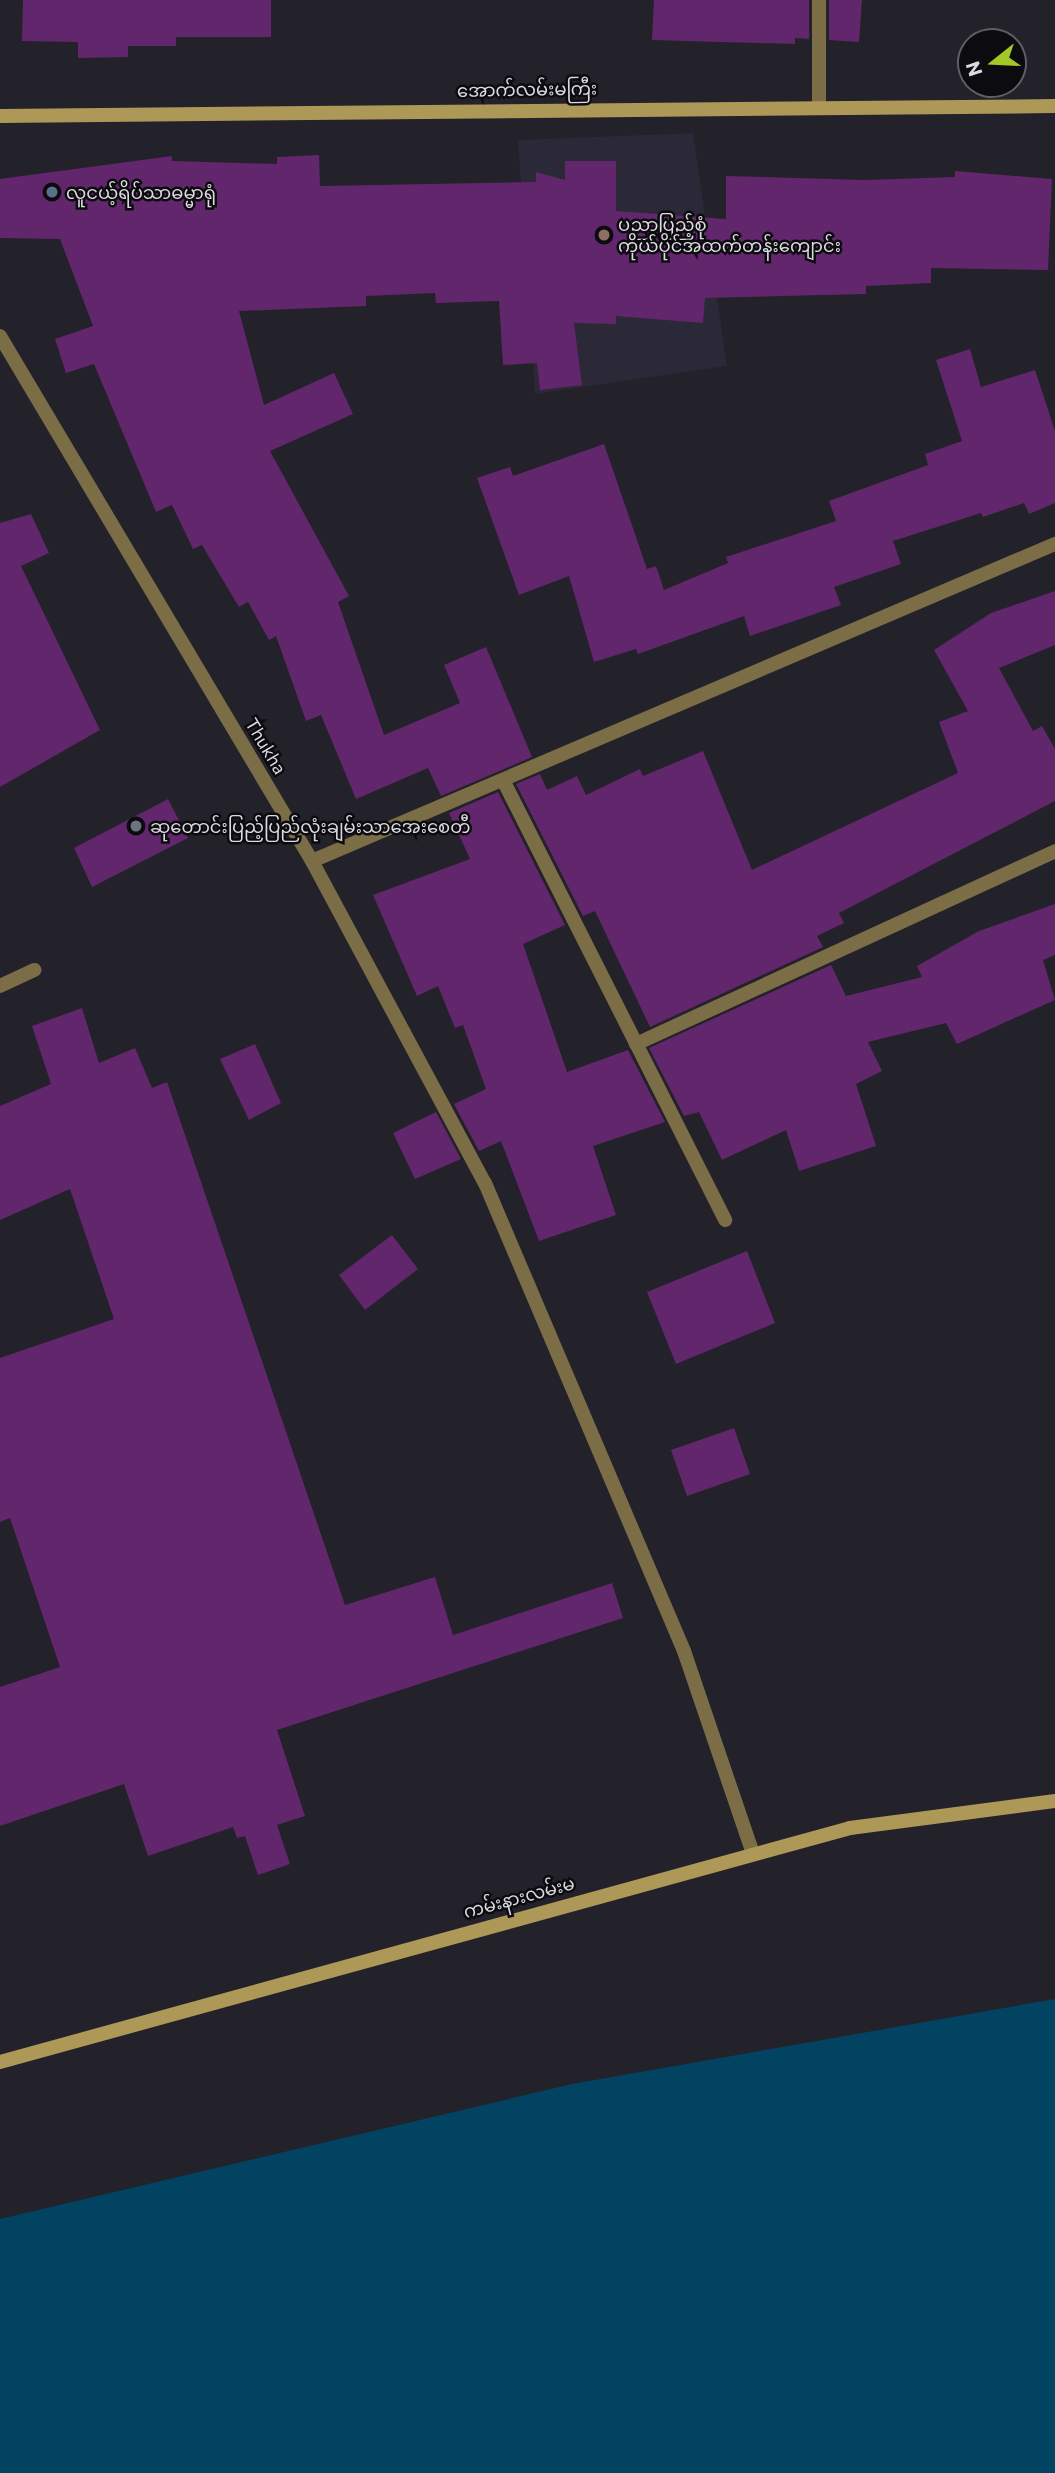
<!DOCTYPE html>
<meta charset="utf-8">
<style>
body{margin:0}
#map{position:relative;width:1055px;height:2473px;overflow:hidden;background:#23212a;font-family:Commissioner,"Noto Sans Myanmar",sans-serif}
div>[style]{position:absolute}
.built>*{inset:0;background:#2b2837}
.water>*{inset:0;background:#014360}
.building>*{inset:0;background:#62266c}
.lane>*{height:14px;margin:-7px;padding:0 7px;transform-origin:7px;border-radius:7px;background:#7b6e47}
.street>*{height:14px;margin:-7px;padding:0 7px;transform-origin:7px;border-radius:7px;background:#7b6e47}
.secondary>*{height:14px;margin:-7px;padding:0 7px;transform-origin:7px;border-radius:7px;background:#ad9858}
.dots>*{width:19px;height:19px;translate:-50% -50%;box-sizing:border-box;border:4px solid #0c0b0f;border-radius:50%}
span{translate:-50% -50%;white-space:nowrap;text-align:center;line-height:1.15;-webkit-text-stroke:5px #0c0b0f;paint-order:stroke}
.street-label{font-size:18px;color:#dbdae0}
.poi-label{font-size:18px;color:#dbdae0}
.left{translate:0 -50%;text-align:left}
.north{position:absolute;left:957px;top:28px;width:70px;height:70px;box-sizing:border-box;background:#0c0b0f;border:2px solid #5f5e63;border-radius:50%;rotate:252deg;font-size:19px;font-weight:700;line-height:28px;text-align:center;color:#dbdae0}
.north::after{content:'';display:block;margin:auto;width:24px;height:32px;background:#a3c926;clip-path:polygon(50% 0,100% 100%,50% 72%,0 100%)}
</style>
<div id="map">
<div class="built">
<div style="clip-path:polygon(693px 133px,727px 366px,535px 394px,518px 140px)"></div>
</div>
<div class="water">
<div style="clip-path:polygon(1055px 1999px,1055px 2473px,0 2473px,0 2219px,572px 2084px)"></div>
</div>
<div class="building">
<div style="clip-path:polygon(23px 0,271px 0,271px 37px,176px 37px,176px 46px,128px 46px,128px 57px,78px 58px,78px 42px,22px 41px)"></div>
<div style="clip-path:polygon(654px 0,809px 0,809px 39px,795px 38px,795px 44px,652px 40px)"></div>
<div style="clip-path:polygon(829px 0,862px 0,859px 42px,829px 40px)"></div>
<div style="clip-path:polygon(319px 155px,320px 186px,536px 182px,536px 172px,565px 180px,565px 161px,616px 161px,616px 211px,726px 219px,726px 176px,864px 180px,955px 177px,955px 171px,1052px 179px,1048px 270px,931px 268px,931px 283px,866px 286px,866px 294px,705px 298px,703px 323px,616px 316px,616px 324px,574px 323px,582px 385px,540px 390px,537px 363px,503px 365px,499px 301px,436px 303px,435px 293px,366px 296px,366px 306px,239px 311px,264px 405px,334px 373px,353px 414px,270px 451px,349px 596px,338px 602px,384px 735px,460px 703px,444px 665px,486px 647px,532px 757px,441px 796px,428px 768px,356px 799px,321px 715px,306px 721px,276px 636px,269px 640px,248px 602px,239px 607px,202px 545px,193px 549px,172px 505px,156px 512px,94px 364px,66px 373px,55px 339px,93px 326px,60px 239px,0 238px,0 179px,172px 156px,172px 161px,277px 164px,277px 157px)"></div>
<div style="clip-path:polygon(970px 349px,981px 387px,1035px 370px,1055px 431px,1055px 503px,1029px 514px,1024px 503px,983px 517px,981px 513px,893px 541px,901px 564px,834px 587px,841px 605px,750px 636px,744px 616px,638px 654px,636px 649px,594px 662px,569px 576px,519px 595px,477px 478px,510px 467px,513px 476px,604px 444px,647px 569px,656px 566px,664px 590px,728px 563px,726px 557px,836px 521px,829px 501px,928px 465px,925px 454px,962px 441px,936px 360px)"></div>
<div style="clip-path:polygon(31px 514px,49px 553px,21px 566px,100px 730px,0 787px,0 523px)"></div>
<div style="clip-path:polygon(1055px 591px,1055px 645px,999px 668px,1033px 731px,1042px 726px,1055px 749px,1055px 801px,839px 913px,844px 923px,817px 936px,823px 947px,650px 1027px,595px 911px,583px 916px,516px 784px,540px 774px,547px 790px,577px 776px,586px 795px,640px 769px,643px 776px,703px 751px,752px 870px,958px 773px,939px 722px,968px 711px,934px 650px,991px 613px)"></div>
<div style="clip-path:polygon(498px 792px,565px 925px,523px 944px,567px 1072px,628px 1050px,665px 1122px,593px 1146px,616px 1215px,539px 1241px,501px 1141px,479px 1151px,454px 1104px,486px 1089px,463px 1025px,455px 1028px,438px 986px,417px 996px,373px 895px,470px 859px,449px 813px)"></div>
<div style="clip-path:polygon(168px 799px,188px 838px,92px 887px,74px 848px)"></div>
<div style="clip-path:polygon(1055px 904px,1055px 955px,1043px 960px,1055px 1000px,957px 1044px,946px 1023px,868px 1042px,882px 1071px,856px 1084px,876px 1146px,799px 1171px,786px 1130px,722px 1160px,699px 1112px,684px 1116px,649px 1048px,831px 965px,846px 996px,922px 977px,917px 966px,979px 931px)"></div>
<div style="clip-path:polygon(82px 1008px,99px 1063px,135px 1048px,152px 1088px,167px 1082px,345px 1605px,435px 1577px,453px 1635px,612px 1583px,623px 1618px,277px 1730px,305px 1816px,277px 1825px,290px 1864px,258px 1875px,245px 1836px,237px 1838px,233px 1827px,148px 1856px,124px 1784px,0 1826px,0 1687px,60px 1667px,10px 1518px,0 1522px,0 1358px,114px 1319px,70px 1189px,0 1220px,0 1106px,51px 1084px,32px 1026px)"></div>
<div style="clip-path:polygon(255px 1044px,281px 1103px,249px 1120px,220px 1059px)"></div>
<div style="clip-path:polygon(436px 1112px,461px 1159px,415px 1179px,393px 1133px)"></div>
<div style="clip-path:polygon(392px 1235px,418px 1269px,365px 1310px,339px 1275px)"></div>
<div style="clip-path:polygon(747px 1251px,775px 1323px,676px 1364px,647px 1292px)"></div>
<div style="clip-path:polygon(734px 1428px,750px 1474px,687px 1496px,671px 1450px)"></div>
</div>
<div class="lane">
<div style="left:819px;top:0;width:104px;rotate:90deg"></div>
<div style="left:503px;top:780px;width:493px;rotate:63.2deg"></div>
<div style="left:312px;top:861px;width:808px;rotate:-23.11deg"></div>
<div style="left:0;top:986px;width:38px;rotate:-25deg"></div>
<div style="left:636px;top:1044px;width:461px;rotate:-24.7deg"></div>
</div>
<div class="street">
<div style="left:0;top:336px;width:611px;rotate:59.28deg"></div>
<div style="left:312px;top:861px;width:366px;rotate:61.8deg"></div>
<div style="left:485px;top:1183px;width:509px;rotate:66.96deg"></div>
<div style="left:684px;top:1651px;width:214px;rotate:71.2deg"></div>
</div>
<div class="secondary">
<div style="left:0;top:116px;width:1055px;rotate:-0.54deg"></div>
<div style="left:0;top:2062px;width:882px;rotate:-15.39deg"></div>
<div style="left:850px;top:1828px;width:207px;rotate:-7.5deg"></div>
</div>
<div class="dots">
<div style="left:52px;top:192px;background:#5c6f8a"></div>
<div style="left:604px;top:235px;background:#8d6e63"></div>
<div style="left:136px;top:826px;background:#6b7280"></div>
</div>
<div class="street-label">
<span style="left:527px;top:89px;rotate:-1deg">အောက်လမ်းမကြီး</span>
<span style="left:266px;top:746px;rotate:59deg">Thukha</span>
<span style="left:519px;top:1897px;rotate:-15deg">ကမ်းနားလမ်းမ</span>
</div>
<div class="poi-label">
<span class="left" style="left:66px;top:192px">လူငယ့်ရိပ်သာဓမ္မာရုံ</span>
<span class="left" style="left:618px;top:235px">ပညာပြည့်စုံ<br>ကိုယ်ပိုင်အထက်တန်းကျောင်း</span>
<span class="left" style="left:150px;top:826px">ဆုတောင်းပြည့်ပြည်လုံးချမ်းသာအေးစေတီ</span>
</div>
<div class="north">N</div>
</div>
